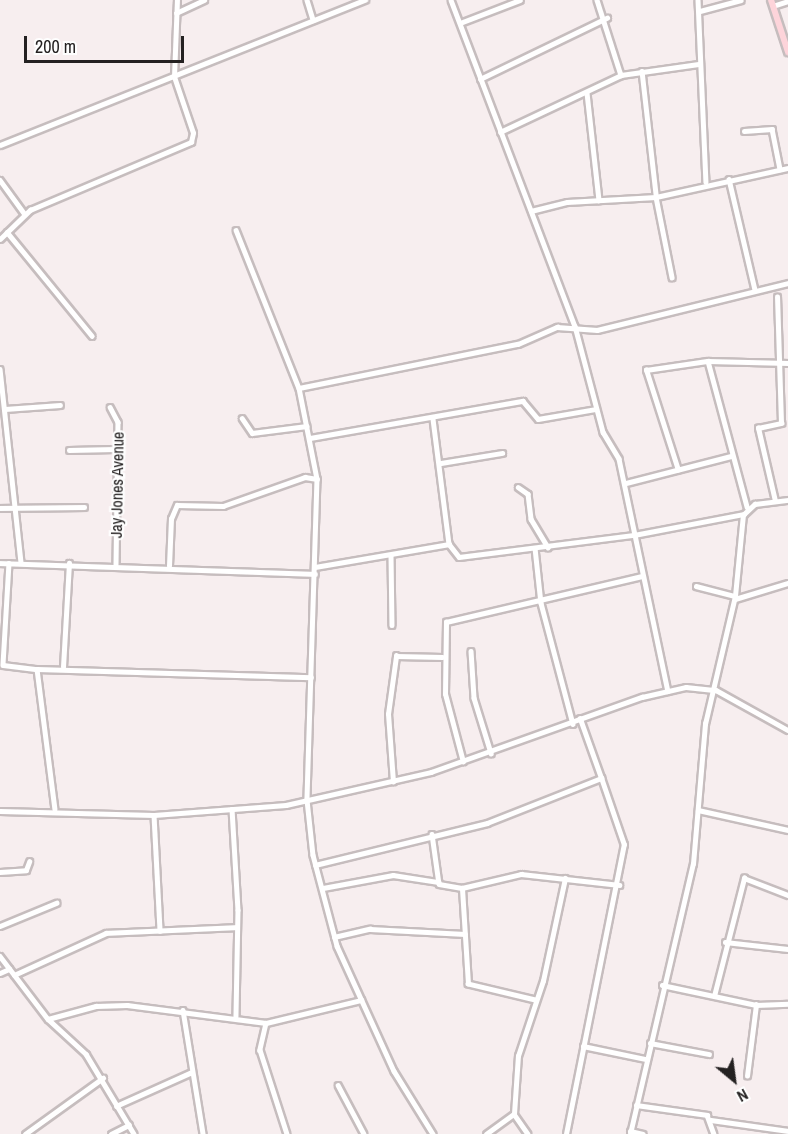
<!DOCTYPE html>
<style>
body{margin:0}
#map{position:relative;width:788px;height:1134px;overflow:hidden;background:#f7eeef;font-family:"Archivo Narrow",sans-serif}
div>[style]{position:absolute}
.roads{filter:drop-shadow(2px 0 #c6bdbe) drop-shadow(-2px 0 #c6bdbe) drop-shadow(0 2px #c6bdbe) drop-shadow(0 -2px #c6bdbe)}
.street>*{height:4.5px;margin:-2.25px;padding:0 2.25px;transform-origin:2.25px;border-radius:2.25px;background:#fff}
.secondary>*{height:6px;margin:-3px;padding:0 3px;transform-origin:3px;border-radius:3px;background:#fdd4da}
span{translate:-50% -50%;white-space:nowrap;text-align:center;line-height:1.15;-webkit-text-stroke:4.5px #fefefe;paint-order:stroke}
.street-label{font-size:16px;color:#242121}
.north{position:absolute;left:704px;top:1050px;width:60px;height:60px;-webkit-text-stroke:4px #fefefe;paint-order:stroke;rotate:151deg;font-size:16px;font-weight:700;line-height:24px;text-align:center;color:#242121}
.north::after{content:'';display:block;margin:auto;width:21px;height:27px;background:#242121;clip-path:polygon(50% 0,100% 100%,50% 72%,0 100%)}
.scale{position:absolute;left:24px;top:36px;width:160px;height:27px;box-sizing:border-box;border:3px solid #242121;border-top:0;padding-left:8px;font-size:18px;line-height:21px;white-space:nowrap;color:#242121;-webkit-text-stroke:4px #fefefe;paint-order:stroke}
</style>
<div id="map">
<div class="roads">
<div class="street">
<div style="left:307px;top:0;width:21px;rotate:73deg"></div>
<div style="left:451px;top:0;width:349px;rotate:69.2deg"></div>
<div style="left:575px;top:326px;width:110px;rotate:75.2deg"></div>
<div style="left:603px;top:432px;width:31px;rotate:59deg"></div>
<div style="left:619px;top:459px;width:237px;rotate:78.1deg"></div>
<div style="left:597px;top:0;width:79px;rotate:72.3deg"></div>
<div style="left:698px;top:0;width:182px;rotate:87.5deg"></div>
<div style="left:773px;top:6px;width:16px;rotate:-18deg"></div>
<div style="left:700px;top:11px;width:42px;rotate:-15deg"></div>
<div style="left:176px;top:13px;width:31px;rotate:-25deg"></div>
<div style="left:460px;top:23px;width:64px;rotate:-21deg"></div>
<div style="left:642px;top:71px;width:124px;rotate:83.5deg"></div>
<div style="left:480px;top:79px;width:141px;rotate:-25.7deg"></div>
<div style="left:587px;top:93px;width:108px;rotate:83.6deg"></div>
<div style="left:744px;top:131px;width:28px;rotate:-4deg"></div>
<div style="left:772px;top:129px;width:41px;rotate:78.7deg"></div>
<div style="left:500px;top:132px;width:134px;rotate:-25.2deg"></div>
<div style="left:621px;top:75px;width:78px;rotate:-8.1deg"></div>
<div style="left:0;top:145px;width:393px;rotate:-21.7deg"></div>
<div style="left:729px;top:179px;width:114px;rotate:76.8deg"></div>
<div style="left:0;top:180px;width:41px;rotate:54deg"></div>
<div style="left:656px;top:197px;width:82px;rotate:78.7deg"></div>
<div style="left:531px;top:211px;width:37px;rotate:-14deg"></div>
<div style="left:567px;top:202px;width:89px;rotate:-3.2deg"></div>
<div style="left:656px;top:197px;width:135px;rotate:-12.4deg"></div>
<div style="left:236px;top:230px;width:170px;rotate:68.3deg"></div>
<div style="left:299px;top:388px;width:93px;rotate:78.8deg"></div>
<div style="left:317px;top:479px;width:321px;rotate:91.8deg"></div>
<div style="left:307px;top:800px;width:55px;rotate:83.8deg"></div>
<div style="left:313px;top:855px;width:94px;rotate:75.2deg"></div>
<div style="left:337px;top:946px;width:137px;rotate:65.5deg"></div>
<div style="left:394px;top:1071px;width:74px;rotate:58.2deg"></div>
<div style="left:7px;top:232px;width:134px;rotate:50.7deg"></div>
<div style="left:0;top:239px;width:42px;rotate:-44deg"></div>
<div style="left:30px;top:210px;width:175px;rotate:-22.9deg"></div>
<div style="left:191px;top:142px;width:9px;rotate:-77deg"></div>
<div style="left:193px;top:133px;width:59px;rotate:-108.7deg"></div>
<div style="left:174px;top:77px;width:77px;rotate:-87.8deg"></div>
<div style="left:708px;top:361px;width:151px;rotate:75deg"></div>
<div style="left:0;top:369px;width:194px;rotate:83.8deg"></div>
<div style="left:299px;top:388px;width:223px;rotate:-11.4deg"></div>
<div style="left:518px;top:344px;width:43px;rotate:-23.6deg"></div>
<div style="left:557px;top:327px;width:40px;rotate:4.3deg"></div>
<div style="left:597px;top:330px;width:197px;rotate:-13.8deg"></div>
<div style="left:110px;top:407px;width:17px;rotate:62deg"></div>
<div style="left:118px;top:422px;width:142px;rotate:90.8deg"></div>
<div style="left:5px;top:409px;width:55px;rotate:-4.2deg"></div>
<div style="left:242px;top:418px;width:18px;rotate:56deg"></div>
<div style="left:252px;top:433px;width:55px;rotate:-7.3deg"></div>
<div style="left:433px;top:419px;width:126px;rotate:82.7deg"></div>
<div style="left:449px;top:544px;width:16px;rotate:52deg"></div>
<div style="left:459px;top:557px;width:176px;rotate:-7.2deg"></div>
<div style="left:634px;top:535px;width:112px;rotate:-10.8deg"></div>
<div style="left:310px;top:438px;width:216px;rotate:-9.9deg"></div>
<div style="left:523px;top:401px;width:23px;rotate:50deg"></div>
<div style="left:538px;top:419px;width:59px;rotate:-9.8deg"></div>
<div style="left:69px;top:450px;width:46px;rotate:-1.2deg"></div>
<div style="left:441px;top:463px;width:62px;rotate:-9.3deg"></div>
<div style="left:678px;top:470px;width:105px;rotate:-107.7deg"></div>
<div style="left:646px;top:370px;width:63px;rotate:-8.3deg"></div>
<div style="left:708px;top:361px;width:80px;rotate:1.4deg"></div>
<div style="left:626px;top:483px;width:108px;rotate:-14.4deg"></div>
<div style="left:518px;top:487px;width:12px;rotate:35deg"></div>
<div style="left:528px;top:494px;width:25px;rotate:83deg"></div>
<div style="left:531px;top:519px;width:33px;rotate:59deg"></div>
<div style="left:775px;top:501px;width:75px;rotate:-103.1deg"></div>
<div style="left:758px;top:428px;width:24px;rotate:-12deg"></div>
<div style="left:781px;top:423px;width:126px;rotate:-91.8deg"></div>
<div style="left:0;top:508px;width:84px;rotate:-0.7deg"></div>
<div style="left:535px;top:548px;width:55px;rotate:83.8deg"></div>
<div style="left:541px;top:603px;width:125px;rotate:75.2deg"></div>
<div style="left:391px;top:555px;width:70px;rotate:89.2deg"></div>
<div style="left:0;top:563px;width:315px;rotate:2deg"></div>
<div style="left:9px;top:563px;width:102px;rotate:93.4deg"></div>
<div style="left:3px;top:665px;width:34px;rotate:7deg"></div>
<div style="left:37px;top:669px;width:141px;rotate:82.7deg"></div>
<div style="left:169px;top:566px;width:47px;rotate:-87.6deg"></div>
<div style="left:171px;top:519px;width:15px;rotate:-67deg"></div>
<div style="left:177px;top:505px;width:46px;rotate:1.2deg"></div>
<div style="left:223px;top:506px;width:87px;rotate:-19.5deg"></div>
<div style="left:305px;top:477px;width:12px;rotate:9deg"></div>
<div style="left:315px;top:567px;width:136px;rotate:-9.7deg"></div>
<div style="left:696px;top:586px;width:40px;rotate:14.4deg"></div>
<div style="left:735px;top:599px;width:55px;rotate:-16.8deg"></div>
<div style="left:471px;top:651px;width:47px;rotate:86.3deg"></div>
<div style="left:474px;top:698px;width:58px;rotate:72.8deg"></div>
<div style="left:63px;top:667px;width:104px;rotate:-86.7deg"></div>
<div style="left:37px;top:669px;width:274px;rotate:1.7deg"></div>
<div style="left:463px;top:762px;width:70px;rotate:-104.8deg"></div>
<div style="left:445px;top:694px;width:72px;rotate:-89.2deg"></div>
<div style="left:446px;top:622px;width:201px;rotate:-13.2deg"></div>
<div style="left:393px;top:782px;width:68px;rotate:-94.2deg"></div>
<div style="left:388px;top:714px;width:59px;rotate:-82.1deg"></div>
<div style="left:396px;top:656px;width:46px;rotate:1.2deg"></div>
<div style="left:232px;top:809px;width:101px;rotate:86.6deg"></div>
<div style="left:238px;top:910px;width:106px;rotate:91.1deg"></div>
<div style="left:698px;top:810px;width:92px;rotate:12.5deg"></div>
<div style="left:0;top:811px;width:154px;rotate:1.5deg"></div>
<div style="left:154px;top:815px;width:132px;rotate:-4.3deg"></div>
<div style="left:286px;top:805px;width:149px;rotate:-12.8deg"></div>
<div style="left:431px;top:772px;width:224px;rotate:-19.6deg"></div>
<div style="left:642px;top:697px;width:45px;rotate:-12.8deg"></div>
<div style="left:686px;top:687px;width:30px;rotate:6deg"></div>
<div style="left:716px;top:690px;width:82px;rotate:29.1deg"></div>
<div style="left:154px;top:815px;width:116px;rotate:87deg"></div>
<div style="left:432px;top:834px;width:50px;rotate:82deg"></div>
<div style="left:439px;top:884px;width:23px;rotate:10deg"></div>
<div style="left:315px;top:865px;width:177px;rotate:-13.7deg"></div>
<div style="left:487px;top:823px;width:123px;rotate:-21.5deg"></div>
<div style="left:601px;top:778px;width:63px;rotate:-109.6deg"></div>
<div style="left:0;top:872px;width:26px;rotate:-4deg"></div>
<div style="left:26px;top:870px;width:9px;rotate:-69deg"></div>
<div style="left:323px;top:888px;width:71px;rotate:-10.5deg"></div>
<div style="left:393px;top:875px;width:46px;rotate:8.8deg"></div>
<div style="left:0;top:926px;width:61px;rotate:-22.3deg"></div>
<div style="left:334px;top:937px;width:37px;rotate:-13deg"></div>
<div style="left:370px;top:929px;width:95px;rotate:3deg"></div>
<div style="left:725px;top:942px;width:63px;rotate:6.3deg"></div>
<div style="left:0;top:956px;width:79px;rotate:52.7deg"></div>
<div style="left:48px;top:1019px;width:52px;rotate:42.6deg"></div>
<div style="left:86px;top:1054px;width:93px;rotate:59deg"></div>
<div style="left:0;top:973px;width:10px;rotate:-24deg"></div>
<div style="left:14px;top:975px;width:101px;rotate:-24.5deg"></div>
<div style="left:106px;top:933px;width:131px;rotate:-2.6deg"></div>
<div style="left:662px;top:985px;width:96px;rotate:12deg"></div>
<div style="left:756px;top:1005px;width:32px;rotate:-2deg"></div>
<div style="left:714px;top:996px;width:122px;rotate:-75.7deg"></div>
<div style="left:744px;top:878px;width:47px;rotate:21.1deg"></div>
<div style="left:535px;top:1000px;width:69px;rotate:-166.6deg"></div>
<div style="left:468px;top:984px;width:96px;rotate:-93.6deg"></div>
<div style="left:462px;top:888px;width:61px;rotate:-13.3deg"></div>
<div style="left:521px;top:874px;width:99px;rotate:6.4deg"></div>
<div style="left:183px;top:1010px;width:126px;rotate:80.8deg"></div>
<div style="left:48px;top:1019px;width:50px;rotate:-15.2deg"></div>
<div style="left:96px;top:1006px;width:31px;rotate:-2deg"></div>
<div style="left:127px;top:1005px;width:140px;rotate:7.4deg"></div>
<div style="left:266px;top:1023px;width:98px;rotate:-13.6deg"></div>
<div style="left:266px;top:1023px;width:28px;rotate:103deg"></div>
<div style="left:260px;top:1050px;width:88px;rotate:72.2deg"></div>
<div style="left:650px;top:1043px;width:60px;rotate:10.6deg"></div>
<div style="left:583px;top:1046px;width:64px;rotate:11.7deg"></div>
<div style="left:747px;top:1076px;width:72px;rotate:-82.8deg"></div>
<div style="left:338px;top:1085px;width:55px;rotate:62deg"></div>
<div style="left:636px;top:1105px;width:72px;rotate:8deg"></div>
<div style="left:707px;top:1115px;width:20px;rotate:70deg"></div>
<div style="left:116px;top:1106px;width:83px;rotate:-24.1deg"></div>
<div style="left:514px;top:1114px;width:24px;rotate:55deg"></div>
<div style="left:711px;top:1120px;width:78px;rotate:8.1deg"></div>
<div style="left:630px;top:1131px;width:13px;rotate:13deg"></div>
<div style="left:25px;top:1134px;width:96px;rotate:-35.7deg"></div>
<div style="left:111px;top:1134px;width:20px;rotate:-27deg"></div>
<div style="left:486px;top:1134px;width:34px;rotate:-36deg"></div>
<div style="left:514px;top:1114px;width:58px;rotate:-86.1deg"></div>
<div style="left:518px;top:1056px;width:79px;rotate:-71.6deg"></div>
<div style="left:543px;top:981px;width:105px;rotate:-77.9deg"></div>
<div style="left:566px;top:1134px;width:295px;rotate:-78.7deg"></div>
<div style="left:624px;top:845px;width:71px;rotate:-108.9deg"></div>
<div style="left:630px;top:1134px;width:277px;rotate:-76.9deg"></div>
<div style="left:693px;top:864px;width:141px;rotate:-85.1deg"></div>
<div style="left:705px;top:724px;width:131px;rotate:-76.8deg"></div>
<div style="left:735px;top:596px;width:81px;rotate:-84.4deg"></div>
<div style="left:743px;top:515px;width:16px;rotate:-43deg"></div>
<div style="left:755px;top:504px;width:33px;rotate:-7deg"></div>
</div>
<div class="secondary">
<div style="left:771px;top:0;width:55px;rotate:71.9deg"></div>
</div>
</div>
<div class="street-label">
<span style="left:117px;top:485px;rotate:-89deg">Jay Jones Avenue</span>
</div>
<div class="north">N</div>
<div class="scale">200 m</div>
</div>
